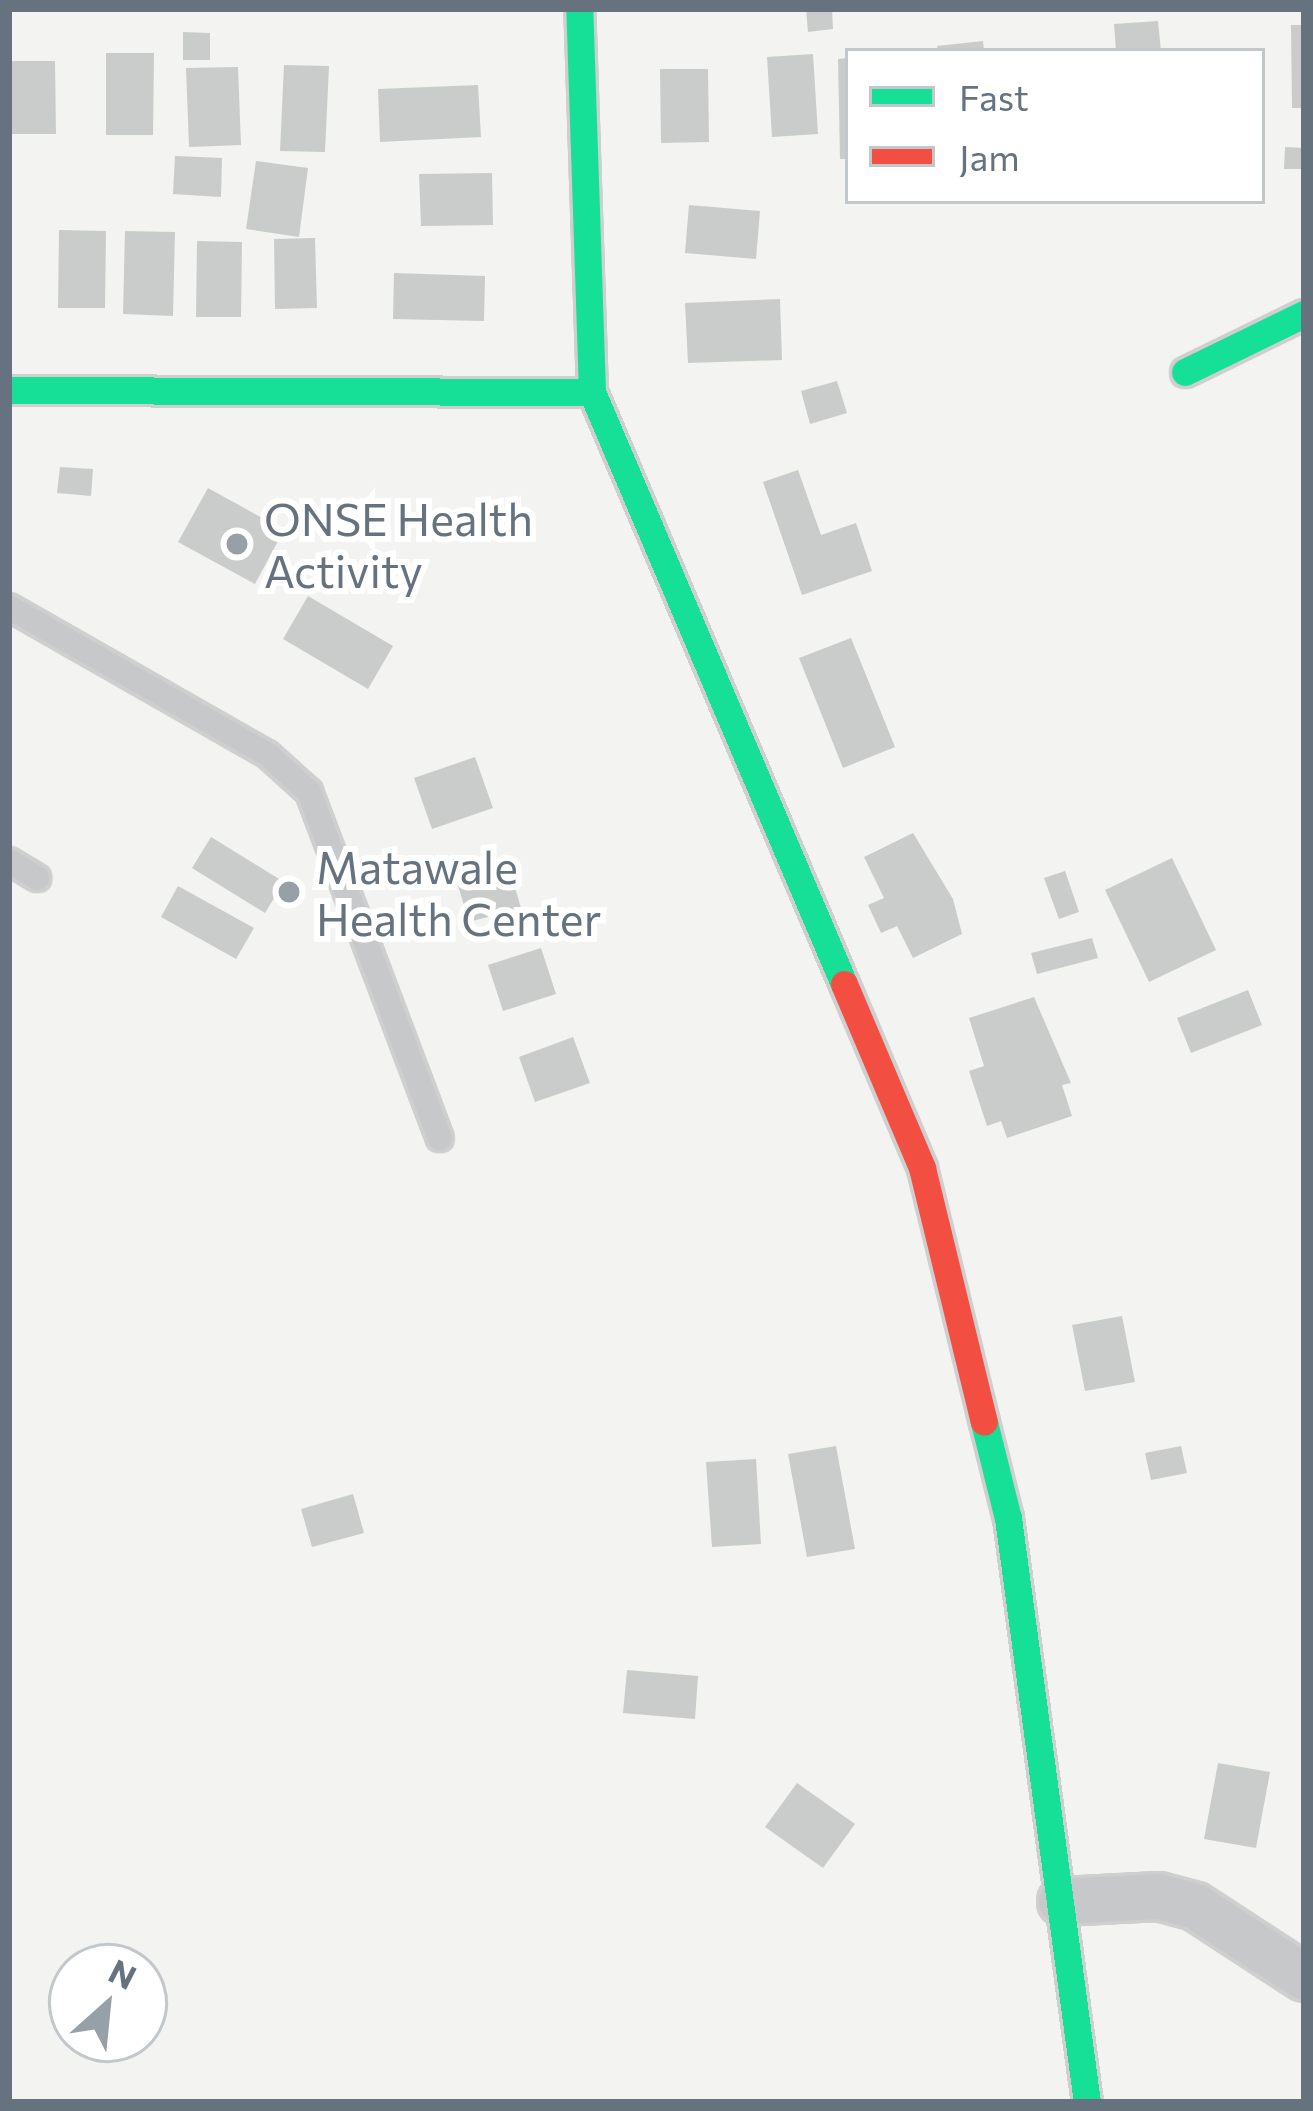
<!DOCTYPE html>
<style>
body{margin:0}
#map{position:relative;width:1313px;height:2111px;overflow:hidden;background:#f3f3f1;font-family:Commissioner,sans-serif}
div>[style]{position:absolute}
.building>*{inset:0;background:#cacbcb}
.roads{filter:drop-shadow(3px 0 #cfcfcf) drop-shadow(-3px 0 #cfcfcf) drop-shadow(0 3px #cfcfcf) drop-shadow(0 -3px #cfcfcf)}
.lane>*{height:24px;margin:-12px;padding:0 12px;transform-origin:12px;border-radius:12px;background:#c7c8c9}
.street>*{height:45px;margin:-22.5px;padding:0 22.5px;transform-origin:22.5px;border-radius:22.5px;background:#c7c8c9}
.fast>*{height:27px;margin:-13.5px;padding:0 13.5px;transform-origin:13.5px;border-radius:13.5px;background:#16e098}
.jam>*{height:27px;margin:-13.5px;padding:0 13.5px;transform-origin:13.5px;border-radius:13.5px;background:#f24e42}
.dots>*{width:33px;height:33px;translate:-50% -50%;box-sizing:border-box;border:6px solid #fff;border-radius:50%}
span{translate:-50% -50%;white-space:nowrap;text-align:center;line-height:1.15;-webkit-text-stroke:12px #fff;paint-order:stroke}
.poi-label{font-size:45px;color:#66737e}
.left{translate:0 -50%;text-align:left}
.frame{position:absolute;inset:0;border:12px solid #66737e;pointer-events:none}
.legend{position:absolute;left:845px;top:48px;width:420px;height:156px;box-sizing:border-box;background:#fff;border:3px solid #c2c7cb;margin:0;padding:15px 21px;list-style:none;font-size:36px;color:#66737e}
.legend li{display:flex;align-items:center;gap:24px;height:60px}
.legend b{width:60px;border:3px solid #c2c7cb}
.north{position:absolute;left:48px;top:1943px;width:120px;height:120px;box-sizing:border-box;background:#fff;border:3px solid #c2c7cb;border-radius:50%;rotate:27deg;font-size:33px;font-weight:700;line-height:48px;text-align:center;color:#66737e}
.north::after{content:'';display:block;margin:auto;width:42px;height:54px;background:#97a0a6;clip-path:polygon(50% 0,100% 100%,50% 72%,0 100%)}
</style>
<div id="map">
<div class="building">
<div style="clip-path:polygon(806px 9px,832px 9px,833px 29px,808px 32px)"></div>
<div style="clip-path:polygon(1158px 21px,1161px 51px,1116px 51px,1114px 24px)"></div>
<div style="clip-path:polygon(1291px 25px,1304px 25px,1304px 108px,1292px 108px)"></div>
<div style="clip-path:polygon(183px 32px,210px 33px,210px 60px,183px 60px)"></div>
<div style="clip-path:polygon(983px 41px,984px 51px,938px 51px,937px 46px)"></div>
<div style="clip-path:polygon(106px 53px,154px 53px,153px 135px,106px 135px)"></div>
<div style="clip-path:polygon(813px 54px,818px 134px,772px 137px,767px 57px)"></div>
<div style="clip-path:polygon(848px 58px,848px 159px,840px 159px,838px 59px)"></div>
<div style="clip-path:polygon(9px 61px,55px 61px,56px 134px,9px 134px)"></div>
<div style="clip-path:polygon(284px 65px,329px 66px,325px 152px,280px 151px)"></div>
<div style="clip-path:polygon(238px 67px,241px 145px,189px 147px,186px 68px)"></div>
<div style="clip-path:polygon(660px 69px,708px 69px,709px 142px,661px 143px)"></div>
<div style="clip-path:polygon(478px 85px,481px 137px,380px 142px,378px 89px)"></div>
<div style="clip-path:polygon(1285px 147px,1304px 148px,1304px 169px,1284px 169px)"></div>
<div style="clip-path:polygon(175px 156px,222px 158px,221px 197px,173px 194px)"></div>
<div style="clip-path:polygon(256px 161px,308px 168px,299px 237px,246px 229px)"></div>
<div style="clip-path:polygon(492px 173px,493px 225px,421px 226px,419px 174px)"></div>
<div style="clip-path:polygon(689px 205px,760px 211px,756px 259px,685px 253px)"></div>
<div style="clip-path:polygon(59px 230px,106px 231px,105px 308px,58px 308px)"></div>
<div style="clip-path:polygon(125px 231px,175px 232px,173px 316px,123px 314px)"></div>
<div style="clip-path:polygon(315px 238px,317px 308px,275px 309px,274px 239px)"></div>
<div style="clip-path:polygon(197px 241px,242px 242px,241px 317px,196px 317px)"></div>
<div style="clip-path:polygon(394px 273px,485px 276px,484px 321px,393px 319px)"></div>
<div style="clip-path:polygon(780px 299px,782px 360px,688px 363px,685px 303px)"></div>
<div style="clip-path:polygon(837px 381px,847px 413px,810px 424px,801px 391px)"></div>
<div style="clip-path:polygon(60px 467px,93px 469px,91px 496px,57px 493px)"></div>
<div style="clip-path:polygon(798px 470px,821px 535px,856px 523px,872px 571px,802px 595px,763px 482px)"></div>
<div style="clip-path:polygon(208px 488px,284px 530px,255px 584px,178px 542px)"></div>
<div style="clip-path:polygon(308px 596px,393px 646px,368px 689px,283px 639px)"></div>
<div style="clip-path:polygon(851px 638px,895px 747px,843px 768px,799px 658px)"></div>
<div style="clip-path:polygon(475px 757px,493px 808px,432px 829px,414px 778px)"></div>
<div style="clip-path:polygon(913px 833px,953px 899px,962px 934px,913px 958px,897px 926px,881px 933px,868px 905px,884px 898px,864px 857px)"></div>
<div style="clip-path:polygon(211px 837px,284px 882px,265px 913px,192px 868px)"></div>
<div style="clip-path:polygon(506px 857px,521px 908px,469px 922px,454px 872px)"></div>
<div style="clip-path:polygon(1172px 858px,1216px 950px,1149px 982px,1105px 890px)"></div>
<div style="clip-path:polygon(1065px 871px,1079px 912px,1059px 919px,1044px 878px)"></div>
<div style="clip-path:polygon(178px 886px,254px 928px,236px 959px,161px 917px)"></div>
<div style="clip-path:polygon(1092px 938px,1098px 958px,1037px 974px,1031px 953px)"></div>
<div style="clip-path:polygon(541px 948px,556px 994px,503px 1011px,488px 965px)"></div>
<div style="clip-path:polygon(1248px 990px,1262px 1025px,1191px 1053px,1177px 1018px)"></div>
<div style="clip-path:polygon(1034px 997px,1071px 1083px,1062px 1085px,1072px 1116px,1007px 1138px,1001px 1121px,987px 1126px,969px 1071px,984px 1066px,969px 1018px)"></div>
<div style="clip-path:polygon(573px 1037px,590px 1083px,535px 1102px,519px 1057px)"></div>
<div style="clip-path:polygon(1122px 1316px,1135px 1382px,1085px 1391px,1072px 1325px)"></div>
<div style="clip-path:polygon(836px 1446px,855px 1549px,807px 1557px,788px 1454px)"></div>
<div style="clip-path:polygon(1181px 1446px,1187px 1473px,1151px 1480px,1145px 1453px)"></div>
<div style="clip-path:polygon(756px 1459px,761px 1544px,712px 1547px,706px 1462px)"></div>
<div style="clip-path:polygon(353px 1494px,364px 1533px,312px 1547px,301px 1509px)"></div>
<div style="clip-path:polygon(627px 1670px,698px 1676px,695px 1719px,623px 1713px)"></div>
<div style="clip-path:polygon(1218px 1763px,1270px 1772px,1256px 1848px,1204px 1839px)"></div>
<div style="clip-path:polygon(797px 1783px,855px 1824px,823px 1868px,765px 1827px)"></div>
</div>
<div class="roads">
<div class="lane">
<div style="left:9px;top:607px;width:297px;rotate:29.7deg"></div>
<div style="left:267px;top:754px;width:57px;rotate:42.1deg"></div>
<div style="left:309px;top:792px;width:370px;rotate:69.3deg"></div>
<div style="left:9px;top:861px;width:33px;rotate:31deg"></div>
</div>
<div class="street">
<div style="left:1061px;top:1901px;width:97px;rotate:-3deg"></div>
<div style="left:1158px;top:1896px;width:38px;rotate:15deg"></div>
<div style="left:1195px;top:1906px;width:130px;rotate:33.1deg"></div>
</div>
<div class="fast">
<div style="left:1185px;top:372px;width:132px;rotate:-26deg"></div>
<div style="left:9px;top:390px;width:583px;rotate:0.2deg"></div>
<div style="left:592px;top:392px;width:383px;rotate:-91.9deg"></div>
<div style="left:592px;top:392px;width:643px;rotate:66.94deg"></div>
<div style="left:984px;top:1422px;width:99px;rotate:76deg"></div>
<div style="left:1008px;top:1518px;width:589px;rotate:82.3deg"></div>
</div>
<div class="jam">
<div style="left:844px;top:984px;width:200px;rotate:67deg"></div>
<div style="left:922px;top:1168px;width:261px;rotate:76.3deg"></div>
</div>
</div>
<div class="dots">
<div style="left:237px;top:544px;background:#97a0a6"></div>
<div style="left:289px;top:892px;background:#97a0a6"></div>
</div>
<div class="poi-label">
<span class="left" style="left:264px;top:544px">ONSE Health<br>Activity</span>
<span class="left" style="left:316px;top:892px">Matawale<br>Health Center</span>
</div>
<div class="frame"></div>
<ul class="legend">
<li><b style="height:15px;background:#16e098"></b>Fast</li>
<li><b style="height:15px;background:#f24e42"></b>Jam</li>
</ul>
<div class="north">N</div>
</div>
